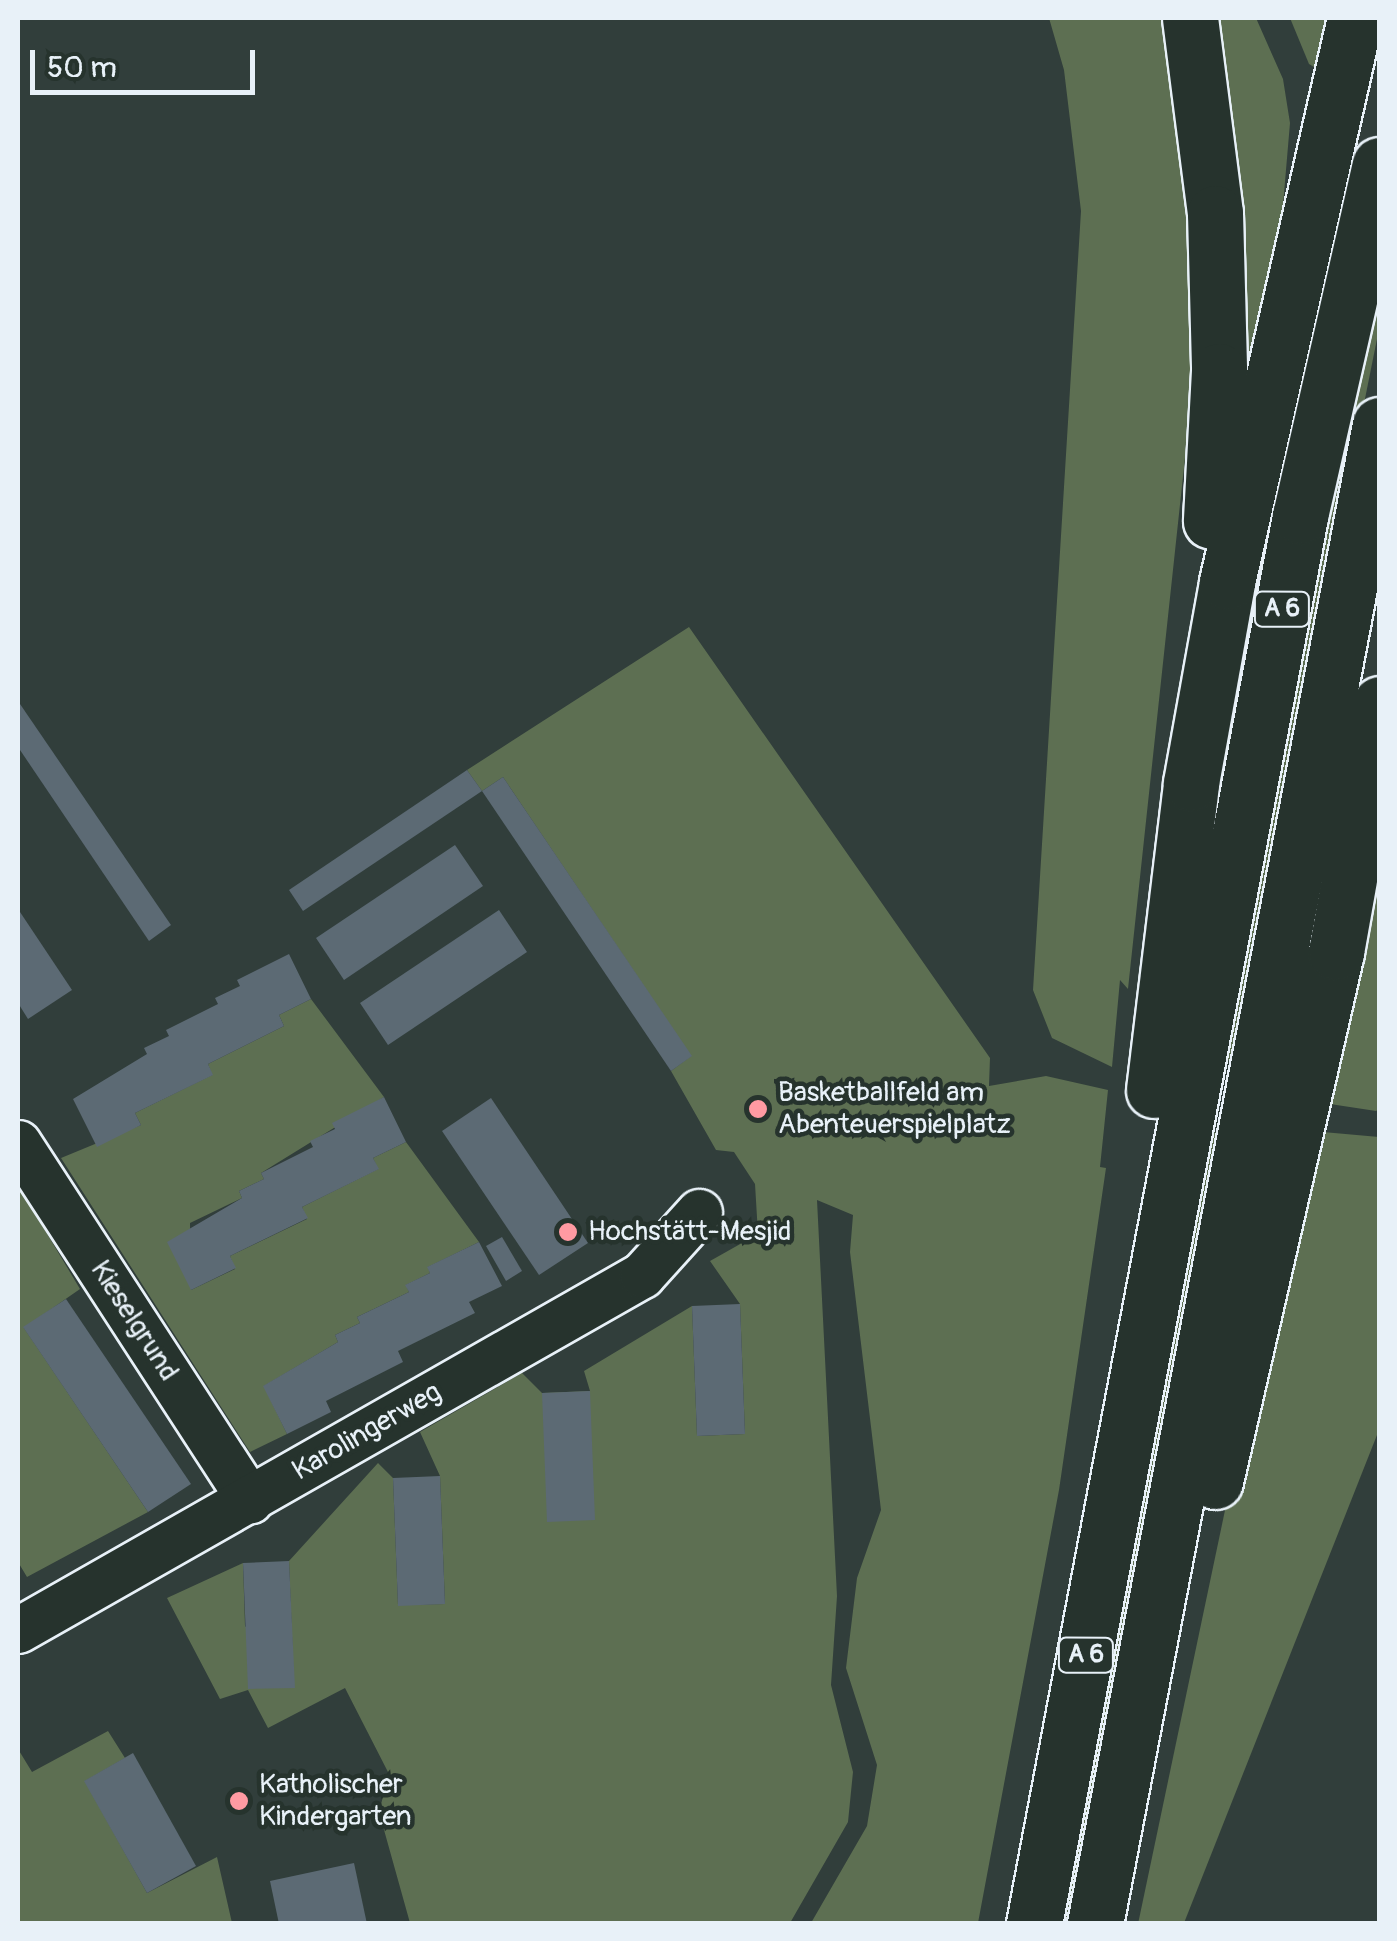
<!DOCTYPE html>
<meta charset="utf-8">
<style>
body{margin:0}
#map{position:relative;width:1397px;height:1941px;overflow:hidden;background:#313e3b;font-family:Pangolin,sans-serif}
div>[style]{position:absolute}
.green>*{inset:0;background:#5d6f52}
.building>*{inset:0;background:#5c6a74}
.roads{filter:drop-shadow(2px 0 #e8f1f8) drop-shadow(-2px 0 #e8f1f8) drop-shadow(0 2px #e8f1f8) drop-shadow(0 -2px #e8f1f8)}
.minor>*{height:45px;margin:-22.5px;padding:0 22.5px;transform-origin:22.5px;border-radius:22.5px;background:#26332d}
.highway>*{height:55px;margin:-27.5px;padding:0 27.5px;transform-origin:27.5px;border-radius:27.5px;background:#26332d}
.dots>*{width:28px;height:28px;translate:-50% -50%;box-sizing:border-box;border:5px solid #26332d;border-radius:50%}
span{translate:-50% -50%;white-space:nowrap;text-align:center;line-height:1.15;-webkit-text-stroke:9px #26332d;paint-order:stroke}
.shield-label span{padding:2px 8px;background:#26332d;border:2px solid;border-radius:8px;-webkit-text-stroke-width:0}
.shield-label{font-size:25px;color:#e8f1f8;font-weight:700}
.poi-label{font-size:28px;color:#e8f1f8}
.left{translate:0 -50%;text-align:left}
.street-label{font-size:28px;color:#e8f1f8}
.frame{position:absolute;inset:0;border:20px solid #e8f1f8;pointer-events:none}
.scale{position:absolute;left:30px;top:50px;width:225px;height:45px;box-sizing:border-box;border:5px solid #e8f1f8;border-top:0;padding-left:12px;font-size:30px;line-height:35px;white-space:nowrap;color:#e8f1f8;-webkit-text-stroke:8px #26332d;paint-order:stroke}
</style>
<div id="map">
<div class="green">
<div style="clip-path:polygon(1049px 18px,1162px 18px,1187px 167px,1192px 342px,1185px 458px,1128px 989px,1120px 980px,1112px 1067px,1052px 1038px,1033px 990px,1081px 211px,1064px 70px)"></div>
<div style="clip-path:polygon(1213px 18px,1256px 18px,1283px 79px,1290px 123px,1283px 205px,1247px 365px,1242px 217px)"></div>
<div style="clip-path:polygon(1290px 18px,1332px 18px,1319px 70px,1309px 64px)"></div>
<div style="clip-path:polygon(1379px 252px,1379px 329px,1232px 1061px,1216px 1058px)"></div>
<div style="clip-path:polygon(689px 627px,990px 1058px,989px 1086px,1046px 1076px,1108px 1090px,1100px 1167px,1106px 1168px,1059px 1490px,978px 1923px,811px 1923px,867px 1826px,877px 1765px,846px 1668px,857px 1578px,881px 1510px,850px 1252px,853px 1215px,817px 1200px,837px 1596px,831px 1685px,853px 1772px,848px 1822px,790px 1923px,410px 1923px,379px 1812px,389px 1774px,345px 1688px,268px 1728px,248px 1690px,220px 1699px,167px 1598px,243px 1563px,245px 1626px,294px 1686px,289px 1561px,378px 1463px,393px 1478px,398px 1605px,445px 1604px,440px 1476px,420px 1432px,522px 1373px,542px 1393px,590px 1391px,584px 1371px,692px 1306px,697px 1436px,745px 1434px,740px 1304px,710px 1261px,758px 1234px,755px 1184px,734px 1152px,716px 1150px,671px 1071px,691px 1056px,503px 777px,482px 791px,467px 770px)"></div>
<div style="clip-path:polygon(1379px 862px,1379px 1109px,1376px 1111px,1330px 1104px)"></div>
<div style="clip-path:polygon(311px 999px,384px 1097px,261px 1173px,264px 1179px,239px 1191px,242px 1198px,190px 1223px,191px 1290px,235px 1269px,230px 1256px,307px 1219px,302px 1207px,378px 1169px,373px 1158px,406px 1142px,479px 1242px,428px 1267px,430px 1273px,406px 1285px,409px 1292px,357px 1317px,360px 1323px,335px 1335px,338px 1342px,264px 1386px,287px 1434px,250px 1452px,61px 1158px,141px 1125px,135px 1113px,212px 1075px,208px 1064px,284px 1026px,279px 1015px)"></div>
<div style="clip-path:polygon(1202px 1130px,1218px 1133px,1073px 1923px,1056px 1924px)"></div>
<div style="clip-path:polygon(1323px 1132px,1379px 1137px,1377px 1435px,1184px 1923px,1138px 1924px,1232px 1477px)"></div>
<div style="clip-path:polygon(18px 1185px,80px 1289px,24px 1328px,148px 1512px,27px 1577px,18px 1562px)"></div>
<div style="clip-path:polygon(108px 1731px,125px 1758px,85px 1781px,147px 1893px,217px 1857px,232px 1923px,18px 1923px,18px 1749px,32px 1772px)"></div>
</div>
<div class="building">
<div style="clip-path:polygon(20px 704px,171px 925px,149px 941px,18px 747px)"></div>
<div style="clip-path:polygon(467px 770px,482px 791px,303px 911px,289px 890px)"></div>
<div style="clip-path:polygon(503px 777px,692px 1056px,671px 1071px,482px 791px)"></div>
<div style="clip-path:polygon(455px 845px,483px 886px,344px 980px,316px 938px)"></div>
<div style="clip-path:polygon(18px 909px,72px 990px,28px 1019px,18px 1003px)"></div>
<div style="clip-path:polygon(499px 910px,527px 952px,388px 1045px,360px 1003px)"></div>
<div style="clip-path:polygon(289px 954px,311px 999px,279px 1015px,284px 1026px,208px 1064px,213px 1075px,135px 1113px,141px 1125px,97px 1147px,73px 1099px,147px 1054px,144px 1048px,169px 1036px,166px 1030px,218px 1004px,215px 998px,240px 986px,237px 980px)"></div>
<div style="clip-path:polygon(384px 1097px,406px 1142px,373px 1158px,379px 1169px,302px 1207px,308px 1218px,230px 1256px,236px 1268px,191px 1290px,167px 1242px,242px 1198px,239px 1191px,264px 1179px,261px 1173px,313px 1147px,310px 1141px,335px 1129px,332px 1123px)"></div>
<div style="clip-path:polygon(491px 1098px,588px 1243px,539px 1275px,442px 1131px)"></div>
<div style="clip-path:polygon(502px 1237px,522px 1271px,506px 1281px,486px 1246px)"></div>
<div style="clip-path:polygon(479px 1242px,502px 1286px,469px 1302px,475px 1313px,398px 1351px,403px 1362px,326px 1401px,331px 1412px,287px 1434px,263px 1386px,338px 1342px,335px 1335px,360px 1323px,357px 1317px,409px 1292px,405px 1285px,430px 1273px,427px 1267px)"></div>
<div style="clip-path:polygon(66px 1299px,191px 1484px,148px 1512px,23px 1327px)"></div>
<div style="clip-path:polygon(740px 1304px,745px 1434px,697px 1436px,692px 1306px)"></div>
<div style="clip-path:polygon(590px 1391px,595px 1520px,547px 1522px,542px 1393px)"></div>
<div style="clip-path:polygon(440px 1476px,445px 1604px,398px 1606px,393px 1478px)"></div>
<div style="clip-path:polygon(289px 1561px,295px 1688px,248px 1689px,243px 1563px)"></div>
<div style="clip-path:polygon(133px 1753px,196px 1866px,147px 1893px,84px 1781px)"></div>
<div style="clip-path:polygon(354px 1863px,367px 1924px,279px 1924px,270px 1881px)"></div>
</div>
<div class="roads">
<div class="minor">
<div style="left:18px;top:1143px;width:426px;rotate:57deg"></div>
<div style="left:18px;top:1630px;width:718px;rotate:-29.64deg"></div>
<div style="left:642px;top:1275px;width:85px;rotate:-47.9deg"></div>
</div>
<div class="highway">
<div style="left:1190px;top:18px;width:197px;rotate:82.7deg"></div>
<div style="left:1215px;top:213px;width:158px;rotate:88.5deg"></div>
<div style="left:1219px;top:371px;width:150px;rotate:93.1deg"></div>
<div style="left:1154px;top:1090px;width:309px;rotate:-83.1deg"></div>
<div style="left:1191px;top:783px;width:204px;rotate:-79.8deg"></div>
<div style="left:1227px;top:582px;width:578px;rotate:-77.21deg"></div>
<div style="left:1215px;top:1481px;width:543px;rotate:-77.12deg"></div>
<div style="left:1336px;top:952px;width:252px;rotate:-79.9deg"></div>
<div style="left:1034px;top:1924px;width:1433px;rotate:-79.3deg"></div>
<div style="left:1300px;top:516px;width:360px;rotate:-77.2deg"></div>
<div style="left:1095px;top:1924px;width:1526px;rotate:-79.24deg"></div>
</div>
</div>
<div class="dots">
<div style="left:758px;top:1109px;background:#ff9aa2"></div>
<div style="left:568px;top:1232px;background:#ff9aa2"></div>
<div style="left:239px;top:1801px;background:#ff9aa2"></div>
</div>
<div class="shield-label">
<span style="left:1282px;top:609px">A 6</span>
<span style="left:1086px;top:1655px">A 6</span>
</div>
<div class="poi-label">
<span class="left" style="left:778px;top:1109px">Basketballfeld am<br>Abenteuerspielplatz</span>
<span class="left" style="left:588px;top:1232px">Hochstätt-Mesjid</span>
<span class="left" style="left:259px;top:1801px">Katholischer<br>Kindergarten</span>
</div>
<div class="street-label">
<span style="left:134px;top:1321px;rotate:57deg">Kieselgrund</span>
<span style="left:367px;top:1432px;rotate:-30deg">Karolingerweg</span>
</div>
<div class="frame"></div>
<div class="scale">50 m</div>
</div>
